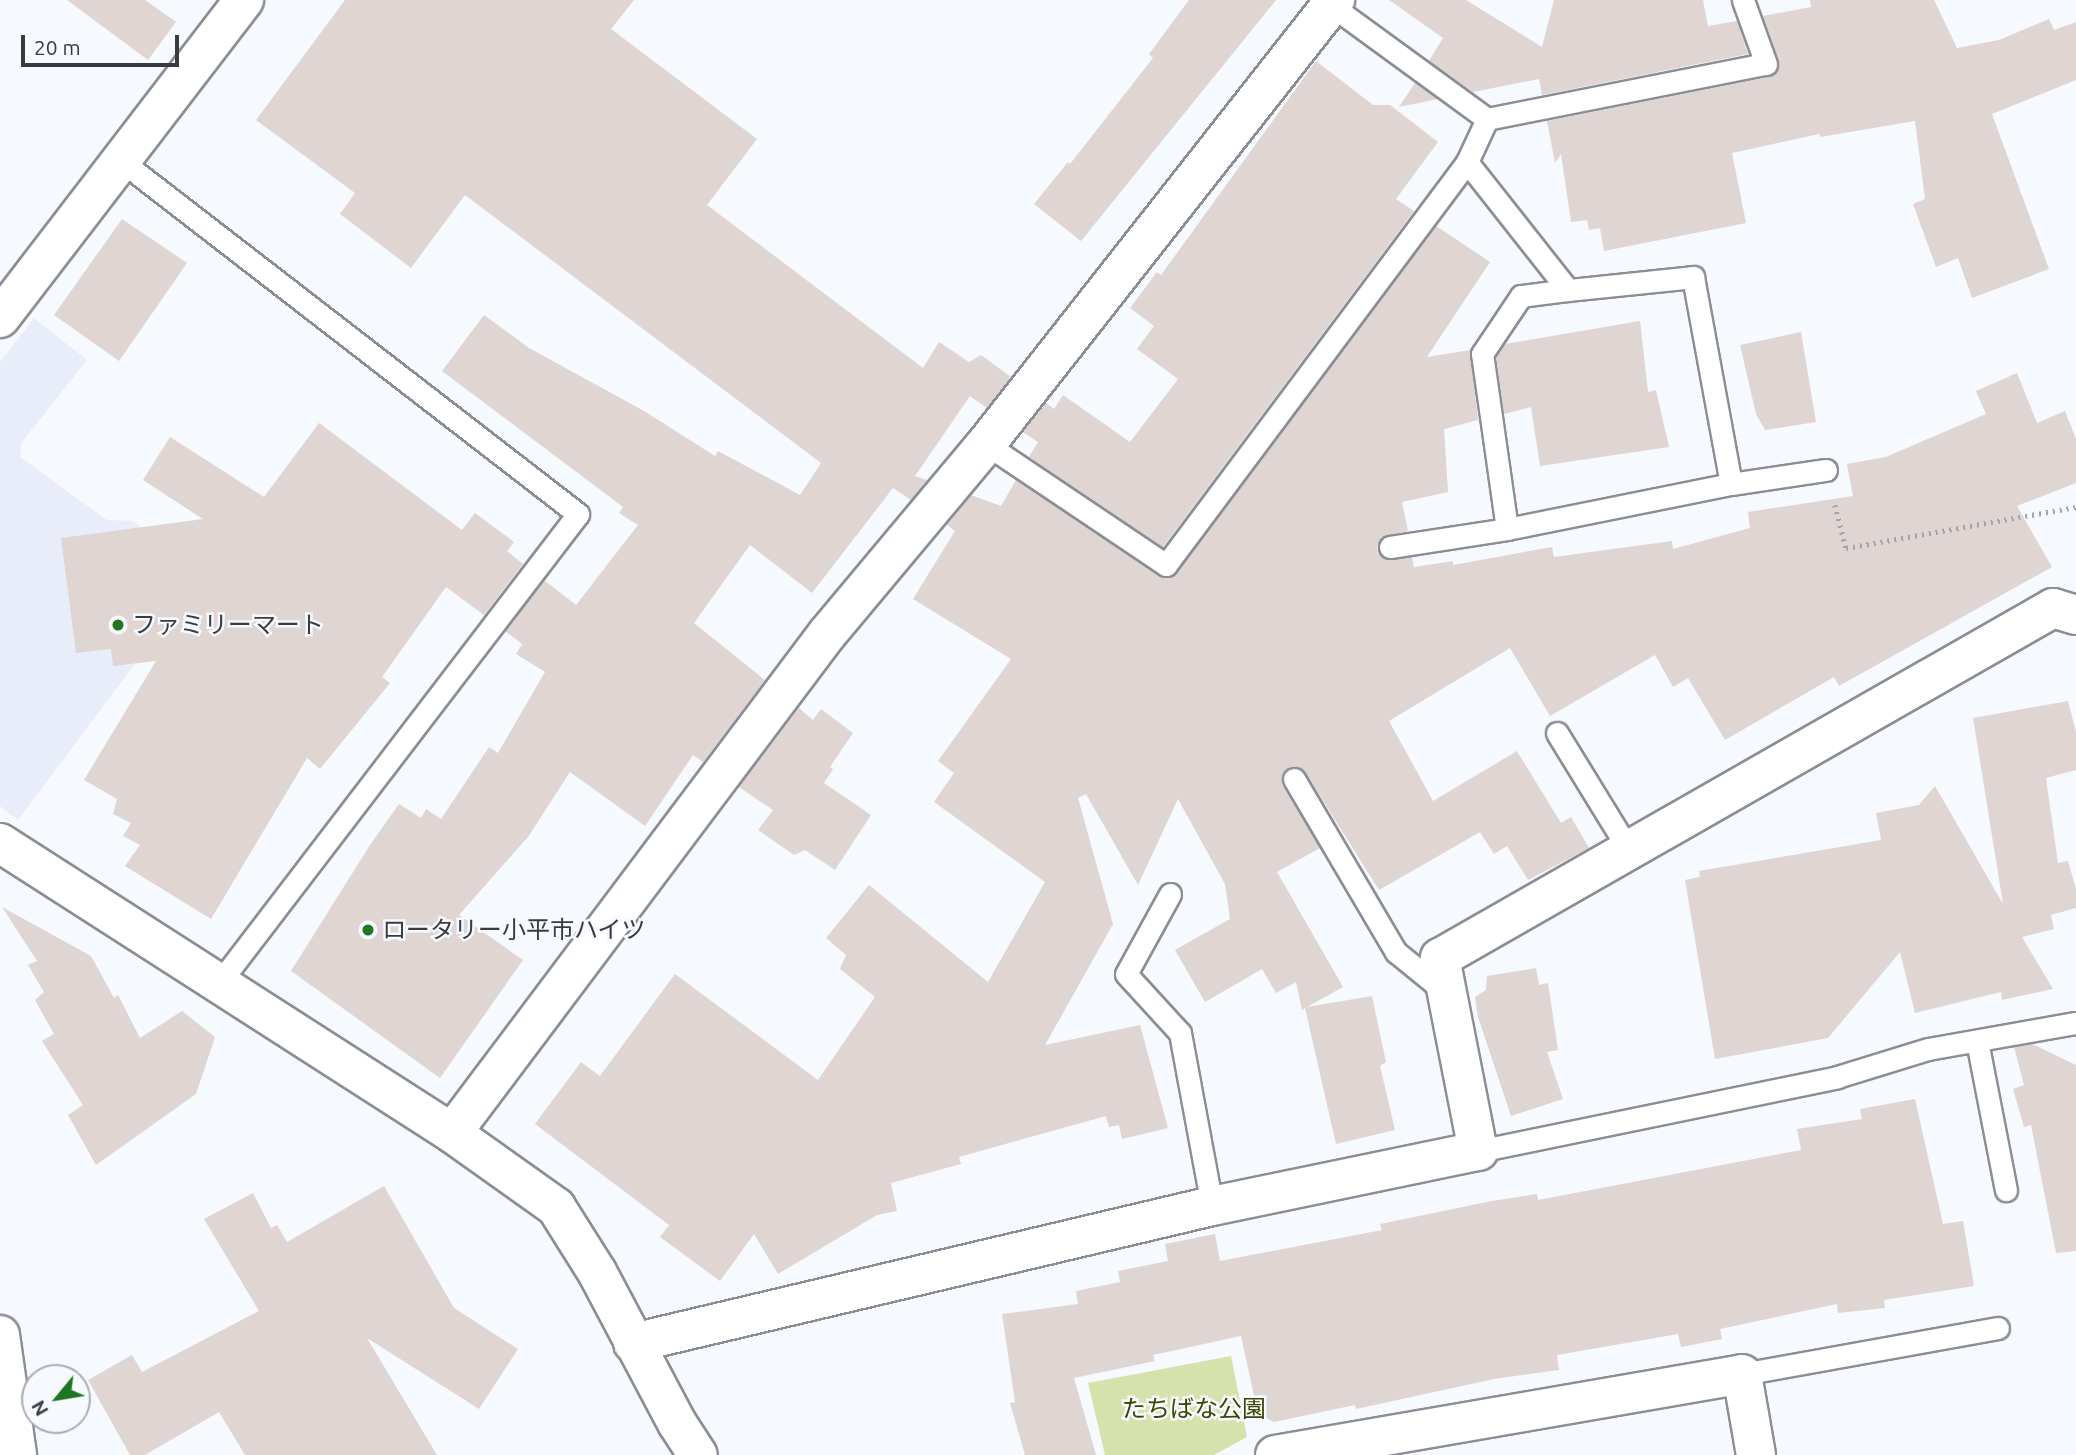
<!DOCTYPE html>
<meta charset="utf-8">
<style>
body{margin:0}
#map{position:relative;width:2076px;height:1455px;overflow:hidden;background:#f6f9fe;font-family:Ubuntu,"Noto Sans JP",sans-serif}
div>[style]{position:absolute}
.built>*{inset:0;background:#e8edf9}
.green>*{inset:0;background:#d5e2ac}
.building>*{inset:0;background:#dfd5d3}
.path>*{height:4.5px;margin-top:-2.25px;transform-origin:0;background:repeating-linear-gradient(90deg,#a2a4a8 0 2px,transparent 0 7px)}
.roads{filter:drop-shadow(2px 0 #8b8e95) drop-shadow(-2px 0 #8b8e95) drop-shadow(0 2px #8b8e95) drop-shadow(0 -2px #8b8e95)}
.service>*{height:21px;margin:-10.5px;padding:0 10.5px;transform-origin:10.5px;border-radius:10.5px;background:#fff}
.minor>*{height:38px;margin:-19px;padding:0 19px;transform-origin:19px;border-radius:19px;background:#fff}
.tertiary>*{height:38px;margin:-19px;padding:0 19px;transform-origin:19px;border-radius:19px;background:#fff}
.primary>*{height:38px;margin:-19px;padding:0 19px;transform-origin:19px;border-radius:19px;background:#fff}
.dots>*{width:19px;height:19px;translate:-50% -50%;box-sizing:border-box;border:4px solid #f6f9fe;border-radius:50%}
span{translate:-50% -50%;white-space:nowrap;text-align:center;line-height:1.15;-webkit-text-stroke:5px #f6f9fe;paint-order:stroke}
.poi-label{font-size:24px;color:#3a3b3e}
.left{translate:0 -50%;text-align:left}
.park-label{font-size:24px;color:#3c4602}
.north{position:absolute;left:21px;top:1364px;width:70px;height:70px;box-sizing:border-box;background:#f6f9fe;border:2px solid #abadb1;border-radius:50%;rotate:240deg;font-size:19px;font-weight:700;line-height:28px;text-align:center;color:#3a3b3e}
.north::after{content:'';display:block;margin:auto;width:24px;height:32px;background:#1f7521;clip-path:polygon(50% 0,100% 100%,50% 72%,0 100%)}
.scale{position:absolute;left:21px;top:35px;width:158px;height:32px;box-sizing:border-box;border:4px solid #3a3b3e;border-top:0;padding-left:9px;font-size:21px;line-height:24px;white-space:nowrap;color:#3a3b3e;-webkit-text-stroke:5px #f6f9fe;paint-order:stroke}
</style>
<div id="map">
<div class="built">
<div style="clip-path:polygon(34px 318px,87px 360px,21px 443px,20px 457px,107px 520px,133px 521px,200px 577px,18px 820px,0 806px,0 362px)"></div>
</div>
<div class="green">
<div style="clip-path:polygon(1231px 1356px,1247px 1437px,1214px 1455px,1105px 1455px,1088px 1383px)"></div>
</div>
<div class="building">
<div style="clip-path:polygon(67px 0,145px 0,176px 22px,148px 60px)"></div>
<div style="clip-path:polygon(345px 0,634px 0,611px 29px,757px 139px,707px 205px,923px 368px,939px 342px,969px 362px,981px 355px,1011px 377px,987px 408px,970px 396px,915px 476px,927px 480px,911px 500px,893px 488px,812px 593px,750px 545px,694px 623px,765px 680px,703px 762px,693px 755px,645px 826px,570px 772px,528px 837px,459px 915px,523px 960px,440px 1078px,291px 971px,370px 845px,399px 804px,421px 818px,426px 809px,441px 819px,489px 747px,498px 753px,545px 672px,516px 654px,522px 644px,505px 631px,544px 580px,576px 605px,638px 525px,619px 513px,623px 507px,442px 371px,484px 315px,529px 348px,644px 411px,715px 456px,718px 451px,800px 495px,821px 463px,465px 195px,411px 268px,340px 214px,355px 193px,256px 120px)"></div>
<div style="clip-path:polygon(1189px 0,1276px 0,1081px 241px,1034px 204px,1068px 162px,1070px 164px,1153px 58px,1149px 54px)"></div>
<div style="clip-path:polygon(1389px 0,1466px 0,1542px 47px,1554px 0,1703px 0,1708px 26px,1737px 21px,1748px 54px,1542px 95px,1539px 79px,1473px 92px,1429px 61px,1443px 38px)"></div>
<div style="clip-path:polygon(1810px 0,1934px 0,1957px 48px,1999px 40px,2049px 19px,2054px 30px,2076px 22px,2076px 80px,1992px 114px,2049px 269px,1972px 298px,1958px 258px,1936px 267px,1913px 204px,1925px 199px,1915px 121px,1820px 137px,1819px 134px,1732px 153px,1746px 223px,1604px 251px,1600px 228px,1589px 230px,1587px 220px,1571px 222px,1561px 154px,1555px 163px,1547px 121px,1769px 77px,1776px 73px,1779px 60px,1763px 16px,1811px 7px)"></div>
<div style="clip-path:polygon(1316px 61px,1373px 105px,1390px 105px,1438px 142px,1396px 199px,1414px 211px,1163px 547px,1029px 457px,1038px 442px,1023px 432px,1046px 403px,1054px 409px,1063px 395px,1130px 442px,1178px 379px,1137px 349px,1154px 326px,1130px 308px,1157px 272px,1161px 275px)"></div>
<div style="clip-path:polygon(1415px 83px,1438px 99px,1399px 107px)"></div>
<div style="clip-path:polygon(122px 219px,187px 263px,119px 361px,54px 315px)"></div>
<div style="clip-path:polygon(1436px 226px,1490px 262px,1427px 357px,1470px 350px,1478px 420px,1444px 429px,1448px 492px,1402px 502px,1408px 531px,1381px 537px,1377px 548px,1385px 559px,1412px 557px,1414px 567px,1453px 561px,1453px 565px,1552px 547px,1554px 557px,1672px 541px,1673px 549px,1750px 528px,1748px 512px,1853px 496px,1847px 464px,1886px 457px,1986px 414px,1976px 391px,2017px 373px,2037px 423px,2065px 411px,2076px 439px,2076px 483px,2017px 506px,2052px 567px,1839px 686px,1834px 677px,1725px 740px,1688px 678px,1673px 687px,1655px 655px,1550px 716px,1510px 648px,1389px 721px,1433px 801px,1517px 751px,1561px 823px,1571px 817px,1589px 848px,1528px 880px,1507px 846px,1494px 854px,1480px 832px,1379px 890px,1305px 772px,1295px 766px,1287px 768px,1282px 773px,1282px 785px,1320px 848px,1277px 872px,1343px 987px,1307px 1007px,1372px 996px,1386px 1062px,1380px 1066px,1395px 1130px,1336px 1144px,1305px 1008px,1302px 1010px,1296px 982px,1276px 993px,1262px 969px,1205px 1002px,1175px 950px,1230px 919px,1225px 884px,1178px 799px,1138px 885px,1086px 794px,1078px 798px,1113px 924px,1045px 1045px,1140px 1025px,1168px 1128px,1122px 1139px,1119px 1125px,1109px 1127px,1106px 1116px,959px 1157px,961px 1164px,891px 1183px,897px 1211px,877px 1215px,778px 1274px,754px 1234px,720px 1281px,660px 1237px,669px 1225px,535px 1124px,581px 1062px,600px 1076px,675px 974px,818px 1080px,875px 997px,840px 969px,846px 955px,826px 938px,869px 885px,988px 982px,1045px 882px,934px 802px,954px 773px,938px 761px,1011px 659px,913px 599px,955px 531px,947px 525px,971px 495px,1001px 506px,1016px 480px,1159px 576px,1172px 577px)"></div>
<div style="clip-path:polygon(1640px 321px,1648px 392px,1656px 390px,1669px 447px,1540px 466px,1531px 407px,1504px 414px,1496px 357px,1505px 344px)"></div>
<div style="clip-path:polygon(1801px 332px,1816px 422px,1765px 430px,1756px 414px,1740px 345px)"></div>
<div style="clip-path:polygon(319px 423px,462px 530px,475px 513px,514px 542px,507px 551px,523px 564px,484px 615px,446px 587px,382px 677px,390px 683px,320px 769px,307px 758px,211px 919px,125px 866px,140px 845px,123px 836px,131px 823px,113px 814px,117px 799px,84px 780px,156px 661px,113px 666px,111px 649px,76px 653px,61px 538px,203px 519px,143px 480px,170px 437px,264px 497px)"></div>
<div style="clip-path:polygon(2068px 701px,2076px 732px,2076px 770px,2046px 778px,2058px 863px,2068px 861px,2076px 889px,2076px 908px,2051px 915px,2054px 929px,2022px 937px,2053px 989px,2002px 1000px,2001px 992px,1915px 1013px,1900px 952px,1828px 1038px,1715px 1059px,1685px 880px,1700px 877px,1699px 871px,1881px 840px,1876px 813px,1919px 805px,1935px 786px,2003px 904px,1973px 718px)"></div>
<div style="clip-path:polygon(799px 708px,813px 720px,821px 709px,853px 733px,830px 767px,833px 769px,824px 783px,871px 815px,835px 870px,805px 850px,794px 855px,758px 830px,773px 810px,739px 787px)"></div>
<div style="clip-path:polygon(2px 907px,91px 956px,114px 998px,118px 995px,140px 1038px,182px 1011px,215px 1037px,196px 1094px,96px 1165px,68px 1115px,83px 1105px,42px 1041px,54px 1034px,35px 1000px,44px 992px,28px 965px,37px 961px)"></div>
<div style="clip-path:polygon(1536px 968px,1539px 985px,1548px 983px,1558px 1050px,1547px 1052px,1563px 1099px,1511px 1116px,1478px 1017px,1475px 997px,1486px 990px,1487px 976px)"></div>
<div style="clip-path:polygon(2032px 1044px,2076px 1065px,2076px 1251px,2056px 1253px,2031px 1125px,2024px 1127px,2013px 1089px,2024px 1085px,2014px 1047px)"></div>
<div style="clip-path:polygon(1915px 1099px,1943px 1224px,1963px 1221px,1974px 1286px,1884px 1300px,1885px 1308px,1838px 1313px,1837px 1304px,1720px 1329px,1722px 1339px,1681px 1347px,1678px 1334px,1557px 1355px,1559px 1370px,1494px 1379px,1356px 1409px,1355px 1405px,1274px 1422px,1258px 1414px,1241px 1336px,1153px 1355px,1155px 1361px,1074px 1378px,1096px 1455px,1025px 1455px,1010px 1403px,1015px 1402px,1002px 1314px,1078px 1304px,1076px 1291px,1120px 1282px,1118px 1271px,1168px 1261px,1165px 1244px,1215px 1234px,1220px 1261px,1382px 1230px,1380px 1224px,1492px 1201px,1537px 1194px,1538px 1200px,1801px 1150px,1797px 1129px,1862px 1119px,1860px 1109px)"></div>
<div style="clip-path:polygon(384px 1186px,454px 1308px,518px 1349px,479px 1409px,367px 1338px,437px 1455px,245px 1455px,219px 1412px,145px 1455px,130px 1455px,88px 1380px,132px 1355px,142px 1372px,259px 1311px,204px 1219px,253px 1193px,271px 1228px,277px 1225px,287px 1242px)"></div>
</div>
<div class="path">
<div style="left:1835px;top:505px;width:44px;rotate:75.7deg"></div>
<div style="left:1846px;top:548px;width:234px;rotate:-10.1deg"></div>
</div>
<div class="roads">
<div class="service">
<div style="left:1487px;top:119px;width:284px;rotate:-11.2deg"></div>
<div style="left:1766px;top:64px;width:68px;rotate:-109.8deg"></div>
<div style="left:120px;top:160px;width:579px;rotate:37.7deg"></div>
<div style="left:578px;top:514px;width:591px;rotate:127.43deg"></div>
<div style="left:1467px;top:162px;width:163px;rotate:51.7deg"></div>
<div style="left:1568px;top:290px;width:126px;rotate:-5.9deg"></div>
<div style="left:1693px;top:277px;width:210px;rotate:79.6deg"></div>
<div style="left:986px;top:444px;width:217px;rotate:33.9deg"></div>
<div style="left:1166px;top:565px;width:503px;rotate:-53.24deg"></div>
<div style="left:1467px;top:162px;width:47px;rotate:-65.1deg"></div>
<div style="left:1487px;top:119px;width:192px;rotate:-143.9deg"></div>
<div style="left:1507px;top:529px;width:177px;rotate:-98.1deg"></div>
<div style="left:1482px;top:354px;width:70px;rotate:-56.1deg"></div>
<div style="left:1521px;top:296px;width:47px;rotate:-7.3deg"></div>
<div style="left:1390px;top:547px;width:118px;rotate:-8.7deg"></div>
<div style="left:1507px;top:529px;width:228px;rotate:-11.4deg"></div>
<div style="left:1731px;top:484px;width:96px;rotate:-8.4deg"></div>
<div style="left:1557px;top:733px;width:137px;rotate:58.4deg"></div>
<div style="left:1294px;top:779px;width:201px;rotate:59.5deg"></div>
<div style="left:1396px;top:952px;width:63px;rotate:39.2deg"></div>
<div style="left:1170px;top:894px;width:91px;rotate:118.8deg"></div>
<div style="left:1126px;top:974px;width:80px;rotate:47.5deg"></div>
<div style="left:1180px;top:1033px;width:176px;rotate:79.5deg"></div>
<div style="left:1977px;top:1041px;width:152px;rotate:79deg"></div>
<div style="left:1478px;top:1151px;width:367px;rotate:-11.6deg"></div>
<div style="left:1837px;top:1077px;width:95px;rotate:-17.1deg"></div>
<div style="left:1928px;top:1049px;width:150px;rotate:-10deg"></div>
<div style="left:1742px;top:1374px;width:260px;rotate:-10.2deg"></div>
</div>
<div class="minor">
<div style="left:0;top:318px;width:401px;rotate:-52.5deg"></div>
<div style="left:452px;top:1133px;width:624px;rotate:-53.08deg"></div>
<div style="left:827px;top:634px;width:248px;rotate:-50.1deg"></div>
<div style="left:986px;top:444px;width:565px;rotate:-51.83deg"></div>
<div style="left:633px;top:1343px;width:595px;rotate:-13.31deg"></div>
<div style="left:1212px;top:1206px;width:272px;rotate:-11.7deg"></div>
<div style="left:1478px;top:1151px;width:197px;rotate:-101.1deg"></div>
<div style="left:1440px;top:958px;width:706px;rotate:-29.72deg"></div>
<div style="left:2053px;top:608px;width:24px;rotate:17deg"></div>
<div style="left:1275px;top:1455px;width:474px;rotate:-9.8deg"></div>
<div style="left:1742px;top:1374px;width:82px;rotate:80.2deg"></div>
</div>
<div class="tertiary">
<div style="left:0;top:843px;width:537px;rotate:32.68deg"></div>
<div style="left:452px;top:1133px;width:128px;rotate:35.4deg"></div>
<div style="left:556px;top:1207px;width:77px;rotate:57.8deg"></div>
<div style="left:597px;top:1272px;width:171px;rotate:62.1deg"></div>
<div style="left:677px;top:1423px;width:38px;rotate:57deg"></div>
</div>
<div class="primary">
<div style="left:0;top:1335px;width:121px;rotate:81.9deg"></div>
</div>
</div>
<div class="dots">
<div style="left:118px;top:625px;background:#1f7521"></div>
<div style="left:368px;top:930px;background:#1f7521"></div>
</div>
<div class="poi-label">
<span class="left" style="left:132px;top:625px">ファミリーマート</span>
<span class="left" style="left:382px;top:930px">ロータリー小平市ハイツ</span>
</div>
<div class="park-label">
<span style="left:1194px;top:1409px">たちばな公園</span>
</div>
<div class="north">N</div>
<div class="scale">20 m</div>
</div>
